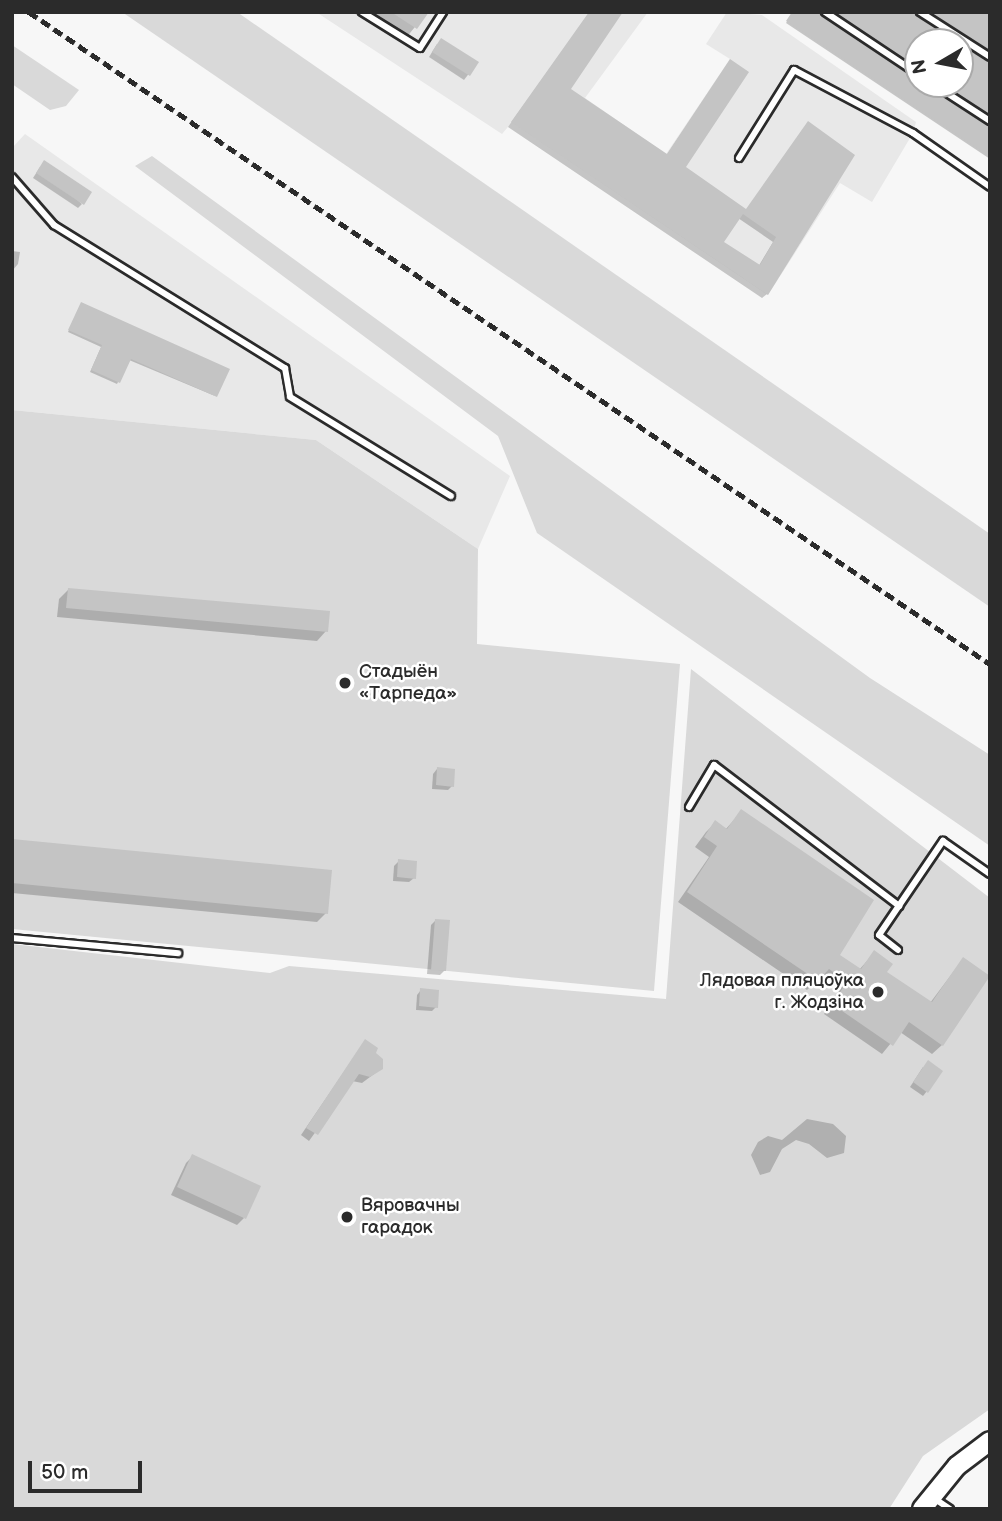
<!DOCTYPE html>
<meta charset="utf-8">
<style>
body{margin:0}
#map{position:relative;width:1002px;height:1521px;overflow:hidden;background:#f7f7f7;font-family:"Balsamiq Sans",sans-serif}
div>[style]{position:absolute}
.built>*{inset:0;background:#e8e8e8}
.green>*{inset:0;background:#d9d9d9}
.water>*{inset:0;background:#b0b0b0}
.shadow>*{inset:0;background:#0003}
.building>*{inset:0;background:#c4c4c4}
.roads{filter:drop-shadow(2px 0 #2b2b2b) drop-shadow(-2px 0 #2b2b2b) drop-shadow(0 2px #2b2b2b) drop-shadow(0 -2px #2b2b2b)}
.lane>*{height:6px;margin:-3px;padding:0 3px;transform-origin:3px;border-radius:3px;background:#fff}
.secondary>*{height:18px;margin:-9px;padding:0 9px;transform-origin:9px;border-radius:9px;background:#fff}
.rail>*{height:4.5px;margin-top:-2.25px;transform-origin:0;background:repeating-linear-gradient(90deg,#2b2b2b 0 10px,transparent 0 15px)}
.dots>*{width:19px;height:19px;translate:-50% -50%;box-sizing:border-box;border:4px solid #fff;border-radius:50%}
span{translate:-50% -50%;white-space:nowrap;text-align:center;line-height:1.15;-webkit-text-stroke:5px #fff;paint-order:stroke}
.poi-label{font-size:19px;color:#2b2b2b}
.left{translate:0 -50%;text-align:left}
.right{translate:-100% -50%;text-align:right}
.frame{position:absolute;inset:0;border:14px solid #2b2b2b;pointer-events:none}
.north{position:absolute;left:904px;top:28px;width:70px;height:70px;box-sizing:border-box;background:#fff;border:2px solid #aaa;border-radius:50%;rotate:260deg;font-size:19px;font-weight:700;line-height:28px;text-align:center;color:#2b2b2b}
.north::after{content:'';display:block;margin:auto;width:24px;height:32px;background:#2b2b2b;clip-path:polygon(50% 0,100% 100%,50% 72%,0 100%)}
.scale{position:absolute;left:28px;top:1461px;width:114px;height:32px;box-sizing:border-box;border:4px solid #2b2b2b;border-top:0;padding-left:9px;font-size:21px;line-height:24px;white-space:nowrap;color:#2b2b2b;-webkit-text-stroke:5px #fff;paint-order:stroke}
</style>
<div id="map">
<div class="built">
<div style="clip-path:polygon(316px 12px,648px 12px,585px 98px,666px 154px,730px 59px,706px 44px,727px 12px,762px 15px,916px 122px,913px 133px,872px 202px,840px 183px,768px 295px,512px 122px,502px 134px)"></div>
<div style="clip-path:polygon(25px 134px,510px 476px,478px 549px,316px 440px,12px 410px,12px 148px)"></div>
</div>
<div class="green">
<div style="clip-path:polygon(122px 12px,237px 12px,990px 534px,990px 607px)"></div>
<div style="clip-path:polygon(12px 45px,79px 90px,66px 106px,50px 110px,12px 84px)"></div>
<div style="clip-path:polygon(152px 156px,870px 678px,990px 755px,990px 846px,537px 533px,498px 436px,135px 166px)"></div>
<div style="clip-path:polygon(12px 410px,316px 440px,478px 549px,477px 644px,680px 664px,654px 991px,12px 929px)"></div>
<div style="clip-path:polygon(691px 669px,990px 898px,990px 1409px,923px 1456px,889px 1509px,12px 1509px,12px 944px,270px 973px,289px 966px,666px 999px)"></div>
</div>
<div class="water">
<div style="clip-path:polygon(807px 1119px,833px 1124px,846px 1136px,844px 1153px,827px 1158px,809px 1144px,796px 1140px,782px 1149px,770px 1172px,760px 1175px,751px 1155px,758px 1142px,768px 1136px,782px 1140px)"></div>
</div>
<div class="shadow">
<div style="clip-path:polygon(352px 12px,427px 12px,406px 38px,377px 19px,371px 24px)"></div>
<div style="clip-path:polygon(evenodd,590px 12px,569px 90px,666px 156px,730px 61px,684px 168px,746px 211px,804px 128px,767px 294px,762px 298px,508px 127px,590px 12px,738px 218px,773px 242px,758px 267px,721px 242px,738px 218px)"></div>
<div style="clip-path:polygon(793px 12px,918px 80px,918px 84px,927px 84px,928px 90px,990px 127px,990px 159px,786px 23px)"></div>
<div style="clip-path:polygon(832px 12px,914px 12px,953px 42px,918px 42px,918px 71px)"></div>
<div style="clip-path:polygon(927px 12px,990px 12px,990px 53px)"></div>
<div style="clip-path:polygon(437px 44px,477px 63px,464px 80px,429px 57px)"></div>
<div style="clip-path:polygon(960px 47px,990px 63px,990px 117px,940px 84px,960px 84px)"></div>
<div style="clip-path:polygon(40px 167px,82px 204px,78px 208px,33px 178px)"></div>
<div style="clip-path:polygon(12px 251px,20px 252px,18px 264px,12px 271px)"></div>
<div style="clip-path:polygon(80px 306px,215px 396px,129px 360px,117px 384px,90px 372px,101px 347px,68px 332px)"></div>
<div style="clip-path:polygon(69px 589px,326px 631px,317px 641px,57px 617px,59px 599px)"></div>
<div style="clip-path:polygon(437px 769px,452px 786px,448px 790px,432px 789px,433px 774px)"></div>
<div style="clip-path:polygon(741px 812px,837px 955px,859px 970px,874px 953px,885px 972px,930px 1003px,963px 959px,942px 1045px,932px 1054px,900px 1032px,882px 1054px,824px 1014px,839px 992px,819px 978px,807px 990px,678px 902px,709px 857px,695px 847px,706px 832px,715px 823px,725px 830px)"></div>
<div style="clip-path:polygon(12px 841px,326px 913px,317px 922px,12px 893px)"></div>
<div style="clip-path:polygon(399px 861px,414px 878px,409px 882px,393px 881px,394px 866px)"></div>
<div style="clip-path:polygon(435px 921px,445px 970px,440px 975px,427px 974px,431px 925px)"></div>
<div style="clip-path:polygon(421px 990px,436px 1007px,432px 1011px,416px 1010px,417px 995px)"></div>
<div style="clip-path:polygon(365px 1041px,382px 1068px,362px 1083px,352px 1081px,309px 1141px,301px 1135px)"></div>
<div style="clip-path:polygon(923px 1067px,927px 1091px,923px 1096px,910px 1087px)"></div>
<div style="clip-path:polygon(193px 1156px,244px 1218px,237px 1225px,171px 1195px,186px 1163px)"></div>
</div>
<div class="building">
<div style="clip-path:polygon(391px 12px,429px 12px,417px 29px)"></div>
<div style="clip-path:polygon(evenodd,589px 12px,623px 12px,571px 89px,667px 154px,730px 59px,749px 72px,686px 167px,746px 209px,808px 121px,855px 155px,768px 295px,511px 122px,589px 12px,743px 214px,776px 237px,760px 265px,724px 242px,743px 214px)"></div>
<div style="clip-path:polygon(792px 12px,819px 12px,918px 80px,918px 84px,927px 84px,930px 89px,990px 127px,990px 157px,786px 21px)"></div>
<div style="clip-path:polygon(836px 12px,914px 12px,956px 42px,918px 42px,918px 67px)"></div>
<div style="clip-path:polygon(931px 12px,990px 12px,990px 50px)"></div>
<div style="clip-path:polygon(441px 38px,479px 62px,470px 76px,432px 52px)"></div>
<div style="clip-path:polygon(960px 44px,990px 63px,990px 114px,943px 84px,960px 84px)"></div>
<div style="clip-path:polygon(44px 160px,92px 192px,84px 205px,36px 173px)"></div>
<div style="clip-path:polygon(81px 302px,230px 369px,217px 397px,131px 359px,120px 383px,91px 370px,102px 345px,68px 330px)"></div>
<div style="clip-path:polygon(68px 588px,330px 611px,328px 632px,66px 608px)"></div>
<div style="clip-path:polygon(437px 767px,455px 769px,454px 787px,436px 785px)"></div>
<div style="clip-path:polygon(741px 809px,874px 900px,840px 955px,861px 969px,874px 950px,893px 964px,887px 972px,932px 1002px,963px 957px,990px 976px,943px 1046px,909px 1022px,893px 1046px,832px 1004px,847px 982px,829px 969px,818px 981px,687px 892px,717px 846px,704px 837px,715px 820px,727px 829px)"></div>
<div style="clip-path:polygon(12px 839px,332px 870px,328px 914px,12px 883px)"></div>
<div style="clip-path:polygon(398px 859px,417px 861px,416px 879px,397px 877px)"></div>
<div style="clip-path:polygon(435px 919px,450px 920px,446px 971px,431px 970px)"></div>
<div style="clip-path:polygon(420px 988px,439px 990px,438px 1008px,419px 1006px)"></div>
<div style="clip-path:polygon(365px 1039px,378px 1048px,376px 1053px,383px 1059px,383px 1069px,370px 1077px,359px 1074px,318px 1135px,306px 1128px)"></div>
<div style="clip-path:polygon(928px 1060px,943px 1071px,928px 1093px,913px 1082px)"></div>
<div style="clip-path:polygon(192px 1154px,261px 1186px,246px 1219px,177px 1187px)"></div>
</div>
<div class="roads">
<div class="lane">
<div style="left:362px;top:12px;width:68px;rotate:31.8deg"></div>
<div style="left:420px;top:48px;width:43px;rotate:-57.4deg"></div>
<div style="left:825px;top:12px;width:112px;rotate:33.7deg"></div>
<div style="left:920px;top:12px;width:83px;rotate:32.7deg"></div>
<div style="left:933px;top:84px;width:68px;rotate:33deg"></div>
<div style="left:739px;top:158px;width:104px;rotate:-58deg"></div>
<div style="left:794px;top:70px;width:135px;rotate:27.9deg"></div>
<div style="left:913px;top:133px;width:94px;rotate:35deg"></div>
<div style="left:12px;top:177px;width:64px;rotate:48.8deg"></div>
<div style="left:54px;top:225px;width:272px;rotate:31.8deg"></div>
<div style="left:285px;top:368px;width:29px;rotate:80deg"></div>
<div style="left:290px;top:397px;width:189px;rotate:31.6deg"></div>
<div style="left:689px;top:807px;width:49px;rotate:-59.2deg"></div>
<div style="left:714px;top:765px;width:233px;rotate:37.3deg"></div>
<div style="left:12px;top:938px;width:167px;rotate:5.2deg"></div>
<div style="left:898px;top:950px;width:24px;rotate:-142deg"></div>
<div style="left:879px;top:935px;width:114px;rotate:-55.8deg"></div>
<div style="left:943px;top:841px;width:57px;rotate:35.1deg"></div>
<div style="left:935px;top:1499px;width:18px;rotate:34deg"></div>
</div>
<div class="secondary">
<div style="left:922px;top:1509px;width:55px;rotate:-50.9deg"></div>
<div style="left:957px;top:1466px;width:41px;rotate:-37.1deg"></div>
</div>
</div>
<div class="rail">
<div style="left:29px;top:12px;width:1161px;rotate:34.16deg"></div>
</div>
<div class="dots">
<div style="left:345px;top:683px;background:#2b2b2b"></div>
<div style="left:878px;top:992px;background:#2b2b2b"></div>
<div style="left:347px;top:1217px;background:#2b2b2b"></div>
</div>
<div class="poi-label">
<span class="left" style="left:359px;top:683px">Стадыён<br>«Тарпеда»</span>
<span class="right" style="left:864px;top:992px">Лядовая пляцоўка<br>г. Жодзіна</span>
<span class="left" style="left:361px;top:1217px">Вяровачны<br>гарадок</span>
</div>
<div class="frame"></div>
<div class="north">N</div>
<div class="scale">50 m</div>
</div>
